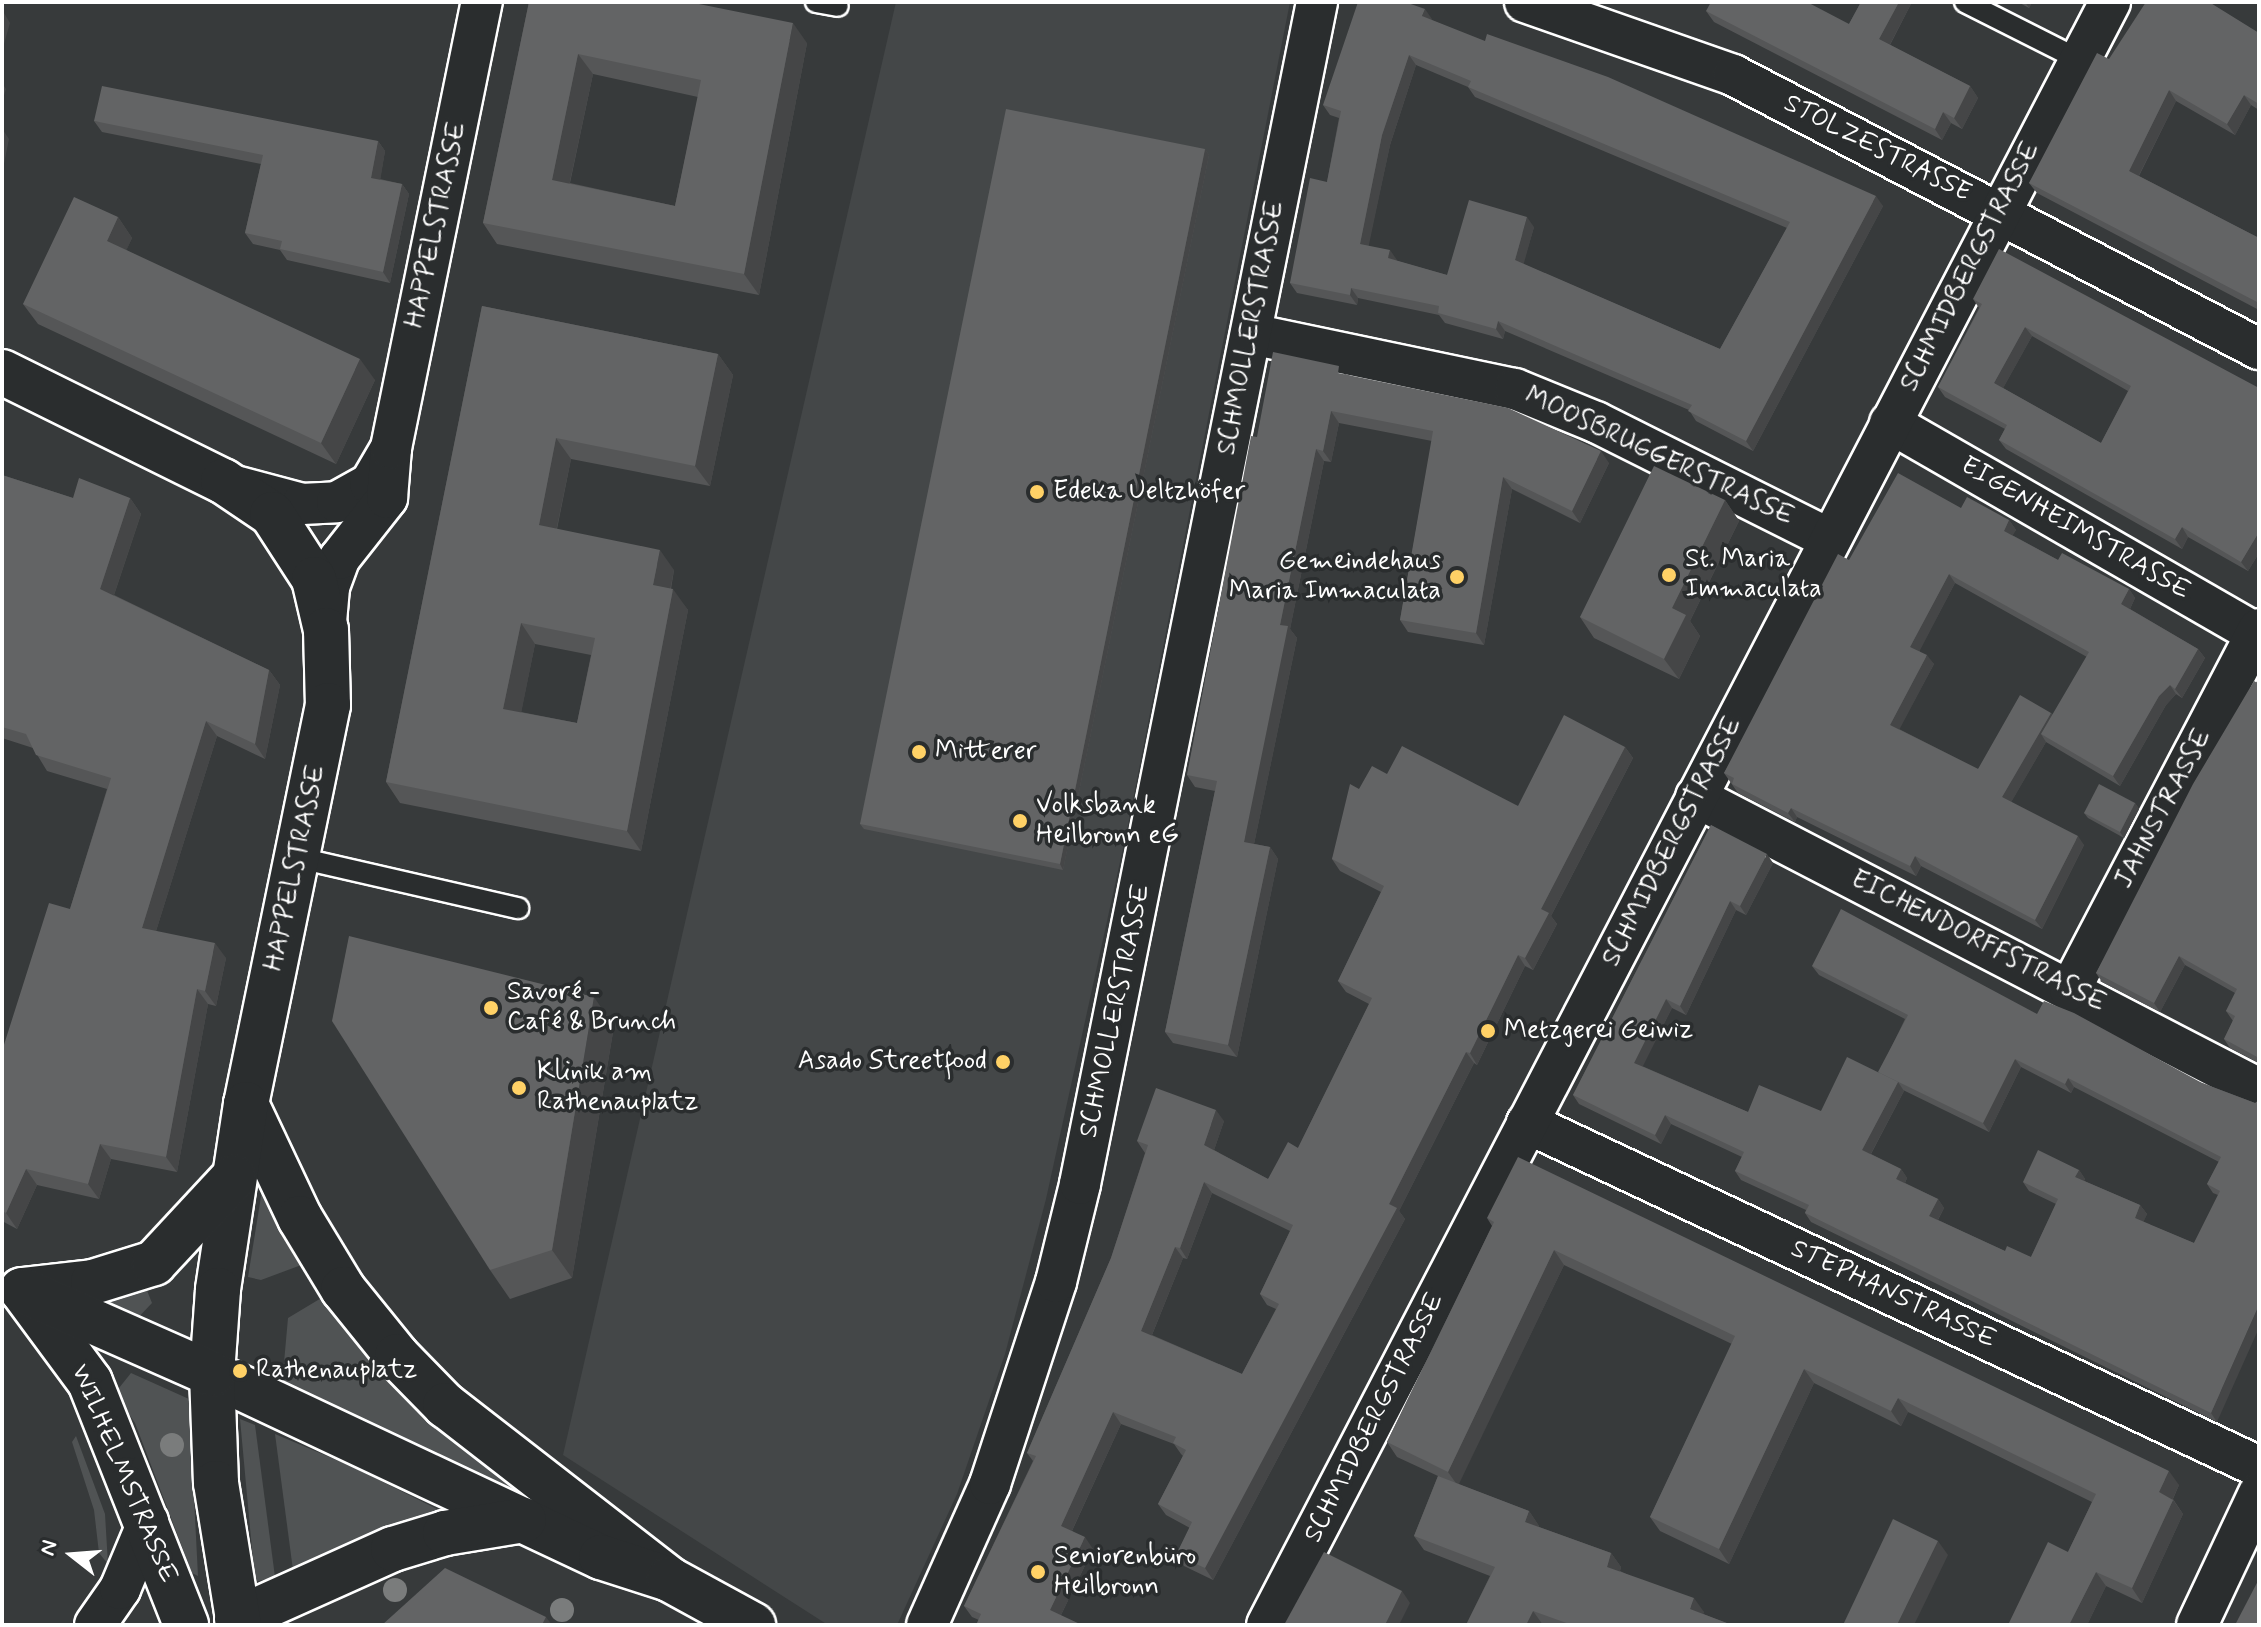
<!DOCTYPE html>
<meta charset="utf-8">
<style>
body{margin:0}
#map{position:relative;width:2261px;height:1627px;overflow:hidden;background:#373a3b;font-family:Mynerve,sans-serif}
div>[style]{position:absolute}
.built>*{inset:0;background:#444748}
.green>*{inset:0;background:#505354}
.roads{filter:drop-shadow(2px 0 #fff) drop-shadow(-2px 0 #fff) drop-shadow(0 2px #fff) drop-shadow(0 -2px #fff)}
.lane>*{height:20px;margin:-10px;padding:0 10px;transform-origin:10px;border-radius:10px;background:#2a2d2e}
.street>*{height:40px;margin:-20px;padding:0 20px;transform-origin:20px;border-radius:20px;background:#2a2d2e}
.secondary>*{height:44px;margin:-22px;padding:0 22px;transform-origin:22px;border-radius:22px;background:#2a2d2e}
.primary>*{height:44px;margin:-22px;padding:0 22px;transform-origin:22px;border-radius:22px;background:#2a2d2e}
.trees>*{width:24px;height:24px;margin:-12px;border-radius:50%;background:#7a7c7c}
.wall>*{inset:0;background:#555657}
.shaded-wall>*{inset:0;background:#454647}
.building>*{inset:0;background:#636465}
.dots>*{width:22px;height:22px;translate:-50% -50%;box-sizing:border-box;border:4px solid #2a2d2e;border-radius:50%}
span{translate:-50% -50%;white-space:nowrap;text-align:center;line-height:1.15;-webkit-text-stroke:7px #2a2d2e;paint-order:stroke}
.street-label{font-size:26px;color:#fff}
.poi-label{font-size:26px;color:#fff}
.left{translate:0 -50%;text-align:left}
.right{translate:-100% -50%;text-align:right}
.frame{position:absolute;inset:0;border:4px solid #fff;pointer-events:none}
.north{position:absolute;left:32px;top:1515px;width:80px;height:80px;-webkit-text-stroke:6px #2a2d2e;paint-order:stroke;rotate:287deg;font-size:22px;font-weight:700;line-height:32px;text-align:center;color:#fff}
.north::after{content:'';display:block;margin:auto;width:28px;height:36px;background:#fff;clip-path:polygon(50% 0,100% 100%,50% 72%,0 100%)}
</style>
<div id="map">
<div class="built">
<div style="clip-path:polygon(896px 2px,1290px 2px,1127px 830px,1046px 1199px,1005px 1354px,957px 1494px,897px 1625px,828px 1625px,563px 1455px)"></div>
</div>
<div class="green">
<div style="clip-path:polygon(263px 1184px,304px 1264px,261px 1280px,248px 1277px)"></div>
<div style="clip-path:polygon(146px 1288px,152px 1303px,133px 1323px,95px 1303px)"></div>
<div style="clip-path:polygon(323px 1297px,364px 1354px,433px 1426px,536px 1500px,539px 1512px,398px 1437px,282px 1385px,288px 1318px)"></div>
<div style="clip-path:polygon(131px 1373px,189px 1399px,198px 1576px,192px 1573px,135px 1423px,115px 1393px)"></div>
<div style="clip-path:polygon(240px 1419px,255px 1425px,275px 1577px,255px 1582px)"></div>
<div style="clip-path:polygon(275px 1434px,353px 1467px,451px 1516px,293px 1570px)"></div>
<div style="clip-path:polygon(76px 1436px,105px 1514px,108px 1564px,99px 1553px,94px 1510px,72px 1442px)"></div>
</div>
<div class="roads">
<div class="lane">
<div style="left:816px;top:2px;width:22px;rotate:10deg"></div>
<div style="left:1965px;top:2px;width:129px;rotate:26.8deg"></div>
<div style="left:299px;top:858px;width:225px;rotate:12.9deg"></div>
</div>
<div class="street">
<div style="left:1525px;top:2px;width:220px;rotate:19.3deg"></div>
<div style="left:1733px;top:75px;width:593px;rotate:27.52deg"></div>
<div style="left:1251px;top:334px;width:270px;rotate:11.8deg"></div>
<div style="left:1515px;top:389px;width:87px;rotate:22.2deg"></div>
<div style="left:1596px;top:422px;width:262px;rotate:26.6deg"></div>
<div style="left:1890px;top:423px;width:426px;rotate:29.9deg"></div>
<div style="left:239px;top:487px;width:65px;rotate:15.1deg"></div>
<div style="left:302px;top:504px;width:35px;rotate:-3deg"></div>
<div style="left:337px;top:502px;width:38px;rotate:-29deg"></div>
<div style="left:370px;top:484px;width:42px;rotate:-59.7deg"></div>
<div style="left:326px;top:622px;width:35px;rotate:-85deg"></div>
<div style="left:329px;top:587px;width:30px;rotate:-70deg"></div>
<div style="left:339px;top:559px;width:78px;rotate:-51.8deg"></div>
<div style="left:387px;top:498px;width:50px;rotate:-85.4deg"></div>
<div style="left:391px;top:448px;width:455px;rotate:-78.5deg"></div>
<div style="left:1696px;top:797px;width:634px;rotate:27.41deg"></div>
<div style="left:2070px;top:990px;width:407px;rotate:-62.4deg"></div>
<div style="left:1527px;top:1123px;width:809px;rotate:25.17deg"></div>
<div style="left:95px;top:1625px;width:44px;rotate:-55.2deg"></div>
<div style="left:120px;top:1589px;width:73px;rotate:-67.3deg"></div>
<div style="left:927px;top:1625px;width:154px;rotate:-65.9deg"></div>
<div style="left:990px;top:1484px;width:213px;rotate:-71.9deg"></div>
<div style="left:1056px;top:1282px;width:101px;rotate:-76.2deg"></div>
<div style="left:1080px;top:1184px;width:1206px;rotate:-78.66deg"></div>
<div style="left:1267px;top:1625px;width:1829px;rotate:-62.55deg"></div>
<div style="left:2197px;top:1625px;width:146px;rotate:-64.8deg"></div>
</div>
<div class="secondary">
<div style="left:246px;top:1104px;width:126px;rotate:64.7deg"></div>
<div style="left:300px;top:1218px;width:83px;rotate:58.8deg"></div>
<div style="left:343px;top:1289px;width:86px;rotate:51.1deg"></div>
<div style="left:397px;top:1356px;width:69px;rotate:45.6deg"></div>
<div style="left:445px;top:1405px;width:284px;rotate:37.8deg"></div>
<div style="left:212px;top:1374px;width:430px;rotate:25.2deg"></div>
<div style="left:601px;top:1557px;width:71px;rotate:17.9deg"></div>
<div style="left:669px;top:1579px;width:96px;rotate:28.7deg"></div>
<div style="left:237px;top:1619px;width:171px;rotate:-24.2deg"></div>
<div style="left:393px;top:1549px;width:54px;rotate:-17.1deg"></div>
<div style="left:445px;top:1533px;width:80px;rotate:-9.3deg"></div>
</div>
<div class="primary">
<div style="left:2px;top:372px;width:246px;rotate:26.3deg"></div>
<div style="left:223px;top:481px;width:59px;rotate:34deg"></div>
<div style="left:272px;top:514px;width:77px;rotate:57.1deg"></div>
<div style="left:314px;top:579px;width:52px;rotate:76.8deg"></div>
<div style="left:326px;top:630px;width:75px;rotate:88.5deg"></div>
<div style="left:328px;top:705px;width:407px;rotate:101.6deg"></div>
<div style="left:246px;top:1104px;width:188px;rotate:98.6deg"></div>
<div style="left:218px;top:1290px;width:84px;rotate:94.1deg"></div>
<div style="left:212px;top:1374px;width:109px;rotate:87.9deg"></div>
<div style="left:216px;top:1483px;width:144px;rotate:80.8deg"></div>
<div style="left:22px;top:1290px;width:114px;rotate:53.5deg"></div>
<div style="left:90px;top:1382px;width:261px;rotate:68.4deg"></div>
<div style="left:22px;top:1290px;width:71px;rotate:-6.4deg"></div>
<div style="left:93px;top:1282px;width:64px;rotate:-17.3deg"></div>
<div style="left:154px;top:1263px;width:117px;rotate:-47.1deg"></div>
<div style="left:24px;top:1291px;width:206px;rotate:23.8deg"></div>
</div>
</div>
<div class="trees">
<div style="left:172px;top:1445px"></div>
<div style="left:395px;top:1590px"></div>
<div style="left:562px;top:1610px"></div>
</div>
<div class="wall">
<div style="clip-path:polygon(evenodd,529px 2px,807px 43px,759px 295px,497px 244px,483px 223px,529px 2px,593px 74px,698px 97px,675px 206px,570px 183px,593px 74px)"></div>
<div style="clip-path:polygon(1861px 2px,1912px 2px,1890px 45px,1970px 86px,1978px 98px,1962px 129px,1951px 123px,1942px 140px,1714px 22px,1706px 11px,1849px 24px)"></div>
<div style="clip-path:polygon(2018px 2px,2032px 2px,2029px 8px)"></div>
<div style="clip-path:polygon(evenodd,1432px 19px,1431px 20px,1883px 206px,1753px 451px,1696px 421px,1689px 410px,1505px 331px,1503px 339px,1445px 323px,1439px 315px,1358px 298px,1357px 305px,1297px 293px,1290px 283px,1327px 182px,1339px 118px,1330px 115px,1323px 105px,1432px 19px,1416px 65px,1468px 87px,1475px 97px,1787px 228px,1720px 349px,1523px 264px,1534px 227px,1447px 275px,1397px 261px,1368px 246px,1390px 145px,1416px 65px)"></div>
<div style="clip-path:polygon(2259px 33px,2259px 110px,2251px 105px,2235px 135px,2176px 101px,2139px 176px,2259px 238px,2259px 310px,2037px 193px,2029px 183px,2109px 59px)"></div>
<div style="clip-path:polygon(94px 121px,378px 141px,385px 151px,380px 179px,402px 184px,409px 194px,390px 283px,287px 260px,280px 250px,253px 244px,245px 233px,261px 164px,102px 132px)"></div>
<div style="clip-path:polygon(1205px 149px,1209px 155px,1063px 870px,864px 829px,860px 824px)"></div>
<div style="clip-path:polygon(118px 217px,132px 238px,126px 250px,375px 380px,336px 464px,38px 324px,23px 304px)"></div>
<div style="clip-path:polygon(evenodd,1973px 299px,2259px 388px,2259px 553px,2248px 571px,2188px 537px,2182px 549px,2006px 449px,1999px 440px,2005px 429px,1945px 397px,1938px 387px,1979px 308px,1973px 299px,2032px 336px,2128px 391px,2101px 443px,2003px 388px,2032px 336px)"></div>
<div style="clip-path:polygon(evenodd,482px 306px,718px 354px,733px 375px,710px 486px,571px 459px,557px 529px,674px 570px,671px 589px,688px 610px,641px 851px,400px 803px,386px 782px,482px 306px,535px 644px,591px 655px,577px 723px,521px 712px,535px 644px)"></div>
<div style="clip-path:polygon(1345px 374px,1609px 463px,1580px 523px,1512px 489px,1484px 645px,1408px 632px,1400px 620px,1432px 441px,1339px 423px,1331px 462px,1324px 461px,1290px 629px,1297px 638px,1254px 844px,1270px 847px,1278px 859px,1237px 1057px,1173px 1043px,1165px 1032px,1215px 791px,1195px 787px,1187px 775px,1257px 437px)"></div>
<div style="clip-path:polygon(2px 475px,73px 498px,130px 498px,141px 514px,114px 595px,269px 670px,280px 685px,265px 759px,217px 736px,156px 931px,226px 958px,216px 1006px,208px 1004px,177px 1172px,111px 1159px,99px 1199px,37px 1185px,17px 1229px,2px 1221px,2px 1051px,70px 909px,107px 789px,47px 771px,33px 748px,2px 738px)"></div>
<div style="clip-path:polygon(1725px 500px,1739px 521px,1690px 621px,1700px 636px,1679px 679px,1594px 638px,1580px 617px)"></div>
<div style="clip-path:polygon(evenodd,1961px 508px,2009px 520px,2016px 530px,2012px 535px,2058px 560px,2129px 589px,2135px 598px,2130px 609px,2198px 649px,2205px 658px,2182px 698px,2176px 694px,2166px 705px,2120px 786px,2046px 742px,2011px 802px,2084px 845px,2042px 929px,1921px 866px,1916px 876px,1797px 817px,1795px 822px,1738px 793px,1724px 773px,1849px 560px,1961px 508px,1955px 583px,2087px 657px,2053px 715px,2051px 713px,1978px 769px,1899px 729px,1934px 664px,1919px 651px,1955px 583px)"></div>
<div style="clip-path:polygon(2259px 684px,2259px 1063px,2230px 1048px,2224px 1039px,2233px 1021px,2226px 1011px,2235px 993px,2185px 965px,2160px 1012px,2102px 982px,2096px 973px)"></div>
<div style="clip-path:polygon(evenodd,1625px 747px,1633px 758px,1551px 916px,1557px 924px,1533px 970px,1525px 966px,1477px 1065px,1474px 1063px,1399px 1211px,1405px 1219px,1213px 1580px,1184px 1566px,1176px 1555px,1190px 1528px,1166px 1515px,1158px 1504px,1183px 1456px,1181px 1454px,1174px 1444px,1121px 1424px,1072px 1531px,1093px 1549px,1061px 1615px,979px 1620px,972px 1617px,964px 1606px,1033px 1461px,1027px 1453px,1111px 1258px,1145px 1153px,1137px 1141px,1224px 1121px,1214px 1150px,1268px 1179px,1298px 1148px,1369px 1004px,1346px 992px,1338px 981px,1381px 892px,1340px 871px,1332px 859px,1359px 789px,1387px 774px,1518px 806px,1625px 747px,1212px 1193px,1290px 1231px,1260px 1294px,1267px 1305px,1276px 1309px,1242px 1374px,1152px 1335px,1183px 1258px,1187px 1259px,1212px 1193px)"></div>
<div style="clip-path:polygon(2135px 803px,2139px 809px,2124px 838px,2088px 818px,2084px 813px)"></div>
<div style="clip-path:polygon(evenodd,1711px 825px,1773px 863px,1746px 915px,1736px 910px,1686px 1015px,1672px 1008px,1642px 1066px,1748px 1112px,1821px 1111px,1879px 1073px,1905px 1019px,1819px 975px,1812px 966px,2037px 1014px,2202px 1083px,2255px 1103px,2217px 1422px,1811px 1222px,1805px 1213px,1806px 1210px,1741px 1180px,1735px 1171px,1742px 1157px,1671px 1124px,1661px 1144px,1579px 1104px,1573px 1095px,1711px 825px,2021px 1067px,2071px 1093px,2074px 1087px,2219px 1162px,2207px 1184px,2213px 1193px,2218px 1195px,2194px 1243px,2143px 1222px,2147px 1214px,2140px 1205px,2084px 1181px,2085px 1179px,2079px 1170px,2023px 1182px,2029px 1191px,2056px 1204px,2031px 1257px,2005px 1251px,1938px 1220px,1944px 1208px,1938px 1199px,1905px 1183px,1907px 1178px,1901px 1169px,1871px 1154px,1904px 1091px,1903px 1090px,1989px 1132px,2021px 1067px)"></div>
<div style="clip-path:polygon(614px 1026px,572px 1278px,510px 1299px,490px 1270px)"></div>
<div style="clip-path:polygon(1487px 1218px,2179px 1485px,2173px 1499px,2183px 1514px,2142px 1603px,2106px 1586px,2087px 1625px,2008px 1625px,2068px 1552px,2092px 1502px,1908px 1412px,1901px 1426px,1814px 1383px,1729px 1564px,1660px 1531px,1650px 1517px,1732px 1344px,1564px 1265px,1458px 1484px,1529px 1511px,1539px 1526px,1539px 1527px,1611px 1553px,1621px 1567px,1620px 1571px,1704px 1612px,1703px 1614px,1732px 1625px,1466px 1625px,1490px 1576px,1424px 1550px,1414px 1536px,1438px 1476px,1397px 1457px,1387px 1442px,1492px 1226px)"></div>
</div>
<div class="shaded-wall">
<div style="clip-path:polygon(1899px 2px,1912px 2px,1887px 50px,1879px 39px)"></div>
<div style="clip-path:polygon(2025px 2px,2032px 2px,2029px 8px)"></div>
<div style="clip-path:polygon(1425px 9px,1432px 19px,1429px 26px,1422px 16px)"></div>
<div style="clip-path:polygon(4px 13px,10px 23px,2px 51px,2px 19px)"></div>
<div style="clip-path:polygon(793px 23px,807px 43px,759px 295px,744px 274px)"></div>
<div style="clip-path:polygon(578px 54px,593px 74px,566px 200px,552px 180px)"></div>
<div style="clip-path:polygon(1409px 55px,1416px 65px,1390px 145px,1367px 254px,1360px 244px,1382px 135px)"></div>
<div style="clip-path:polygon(2px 83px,6px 89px,2px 102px)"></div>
<div style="clip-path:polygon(1970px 86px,1978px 98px,1962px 129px,1954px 118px)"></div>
<div style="clip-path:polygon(2169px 90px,2176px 101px,2136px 181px,2129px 171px)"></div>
<div style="clip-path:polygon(2244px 95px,2251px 105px,2235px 135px,2227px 124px)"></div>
<div style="clip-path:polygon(1943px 112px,1951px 123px,1942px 140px,1935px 129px)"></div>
<div style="clip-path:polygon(3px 130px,9px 139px,2px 174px,2px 133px)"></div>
<div style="clip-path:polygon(378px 141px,385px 151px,379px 188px,371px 178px)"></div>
<div style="clip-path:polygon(1205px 149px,1209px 155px,1063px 870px,1060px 864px)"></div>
<div style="clip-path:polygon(402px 184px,409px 194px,390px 283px,383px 272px)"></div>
<div style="clip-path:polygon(1876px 196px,1883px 206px,1753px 451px,1746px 441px)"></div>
<div style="clip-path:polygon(118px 217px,132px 238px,121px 262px,107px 241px)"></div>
<div style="clip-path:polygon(1527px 217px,1534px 227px,1522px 270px,1515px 260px)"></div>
<div style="clip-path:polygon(1390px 250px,1397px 260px,1395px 268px,1388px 258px)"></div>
<div style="clip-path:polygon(1351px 288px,1358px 298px,1357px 305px,1350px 295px)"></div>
<div style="clip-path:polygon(1498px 321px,1505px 331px,1503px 339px,1496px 329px)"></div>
<div style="clip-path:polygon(2025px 327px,2032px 336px,2001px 392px,1994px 383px)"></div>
<div style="clip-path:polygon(718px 354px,733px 375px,710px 486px,695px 466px)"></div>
<div style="clip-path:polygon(360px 359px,375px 380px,336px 464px,321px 443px)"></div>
<div style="clip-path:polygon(1331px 411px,1339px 423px,1331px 462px,1323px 451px)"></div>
<div style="clip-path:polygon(556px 438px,571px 459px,553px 546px,539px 525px)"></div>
<div style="clip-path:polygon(1316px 449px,1324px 461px,1290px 629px,1297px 638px,1252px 854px,1244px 842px,1280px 625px)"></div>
<div style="clip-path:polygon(1601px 451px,1609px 463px,1580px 523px,1572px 511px)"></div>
<div style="clip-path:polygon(1503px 477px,1512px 489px,1484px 645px,1476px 633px)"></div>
<div style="clip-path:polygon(130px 498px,141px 514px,111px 604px,100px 589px)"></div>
<div style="clip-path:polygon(1725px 500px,1739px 521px,1690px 621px,1700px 636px,1679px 679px,1664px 659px,1672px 608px)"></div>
<div style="clip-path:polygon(2009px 520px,2016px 530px,2010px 540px,2004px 531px)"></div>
<div style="clip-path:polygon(2182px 527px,2188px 537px,2182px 549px,2175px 539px)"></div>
<div style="clip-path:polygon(2259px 532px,2259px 553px,2248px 571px,2241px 562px)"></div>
<div style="clip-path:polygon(660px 550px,674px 570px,667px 606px,653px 585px)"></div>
<div style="clip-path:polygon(1949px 574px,1955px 583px,1917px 656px,1910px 647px)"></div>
<div style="clip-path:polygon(673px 589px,688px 610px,641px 851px,627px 831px)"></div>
<div style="clip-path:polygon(2129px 589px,2135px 598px,2128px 613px,2121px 604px)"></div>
<div style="clip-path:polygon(521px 623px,535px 644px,518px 729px,503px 709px)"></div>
<div style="clip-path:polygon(2198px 649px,2205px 658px,2182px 698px,2175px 689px)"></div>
<div style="clip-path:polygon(1927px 655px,1934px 664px,1897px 734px,1890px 725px)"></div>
<div style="clip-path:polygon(269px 670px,280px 685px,265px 759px,255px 744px)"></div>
<div style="clip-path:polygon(2170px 685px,2176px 694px,2166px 705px,2120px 786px,2113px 776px,2159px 696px)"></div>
<div style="clip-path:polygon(2051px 713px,2058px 722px,2041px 734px,2046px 742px,2009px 806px,2002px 797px)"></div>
<div style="clip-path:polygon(206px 721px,217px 736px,152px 944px,142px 928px)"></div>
<div style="clip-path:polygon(1625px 747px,1633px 758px,1551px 916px,1557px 924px,1533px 970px,1525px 958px,1541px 909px)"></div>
<div style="clip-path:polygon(2135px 803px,2139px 809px,2124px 838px,2120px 832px)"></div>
<div style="clip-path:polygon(1791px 808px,1797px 817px,1795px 822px,1788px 813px)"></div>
<div style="clip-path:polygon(2078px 836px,2084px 845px,2042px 929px,2035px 920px)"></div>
<div style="clip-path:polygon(1270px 847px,1278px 859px,1237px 1057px,1228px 1045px)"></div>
<div style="clip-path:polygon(1767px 854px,1773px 863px,1746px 915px,1740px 906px)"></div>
<div style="clip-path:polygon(1915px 856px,1921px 866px,1916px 876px,1910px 866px)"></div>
<div style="clip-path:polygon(1730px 901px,1736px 910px,1686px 1015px,1680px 1006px)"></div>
<div style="clip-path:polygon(215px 943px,226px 958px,216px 1006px,205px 991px)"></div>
<div style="clip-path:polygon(1518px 955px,1525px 966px,1477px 1065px,1470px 1053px)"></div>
<div style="clip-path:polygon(2179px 956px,2185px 965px,2160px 1012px,2154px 1003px)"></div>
<div style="clip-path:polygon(197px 989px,208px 1004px,177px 1172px,166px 1157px)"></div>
<div style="clip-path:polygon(594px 997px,614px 1026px,572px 1278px,552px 1250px)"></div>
<div style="clip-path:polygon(1666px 999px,1672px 1008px,1640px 1072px,1634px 1063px)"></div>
<div style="clip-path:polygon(1466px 1052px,1474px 1063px,1399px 1211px,1405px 1219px,1213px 1580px,1205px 1568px)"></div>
<div style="clip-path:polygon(2015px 1059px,2021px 1067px,1989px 1132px,1983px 1123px)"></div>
<div style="clip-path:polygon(2068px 1078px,2074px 1087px,2071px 1093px,2065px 1084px)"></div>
<div style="clip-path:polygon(1898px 1082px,1904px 1091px,1868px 1159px,1862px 1150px)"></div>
<div style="clip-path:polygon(1216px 1110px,1224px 1121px,1212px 1156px,1204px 1145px)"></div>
<div style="clip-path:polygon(1665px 1115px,1671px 1124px,1661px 1144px,1655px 1135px)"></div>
<div style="clip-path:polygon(100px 1144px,111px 1159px,99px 1199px,88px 1184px)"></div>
<div style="clip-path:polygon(26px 1169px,37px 1185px,17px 1229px,6px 1213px)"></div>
<div style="clip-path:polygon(1901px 1169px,1907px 1178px,1903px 1187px,1896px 1179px)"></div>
<div style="clip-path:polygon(2079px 1170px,2085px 1179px,2082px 1186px,2075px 1177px)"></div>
<div style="clip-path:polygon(1204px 1182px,1212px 1193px,1187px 1259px,1180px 1248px)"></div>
<div style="clip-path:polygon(1938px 1199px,1944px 1208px,1935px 1225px,1929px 1216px)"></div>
<div style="clip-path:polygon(2140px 1205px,2147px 1214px,2141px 1227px,2135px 1218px)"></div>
<div style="clip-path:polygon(1175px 1247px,1183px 1258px,1149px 1342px,1141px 1331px)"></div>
<div style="clip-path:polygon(1554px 1250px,1564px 1265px,1458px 1486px,1448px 1472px)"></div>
<div style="clip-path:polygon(2259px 1305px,2259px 1328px,2217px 1422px,2211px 1413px)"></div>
<div style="clip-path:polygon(1804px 1369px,1814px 1383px,1729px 1564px,1719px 1549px)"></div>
<div style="clip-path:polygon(1898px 1398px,1908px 1412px,1901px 1426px,1891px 1411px)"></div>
<div style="clip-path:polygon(1113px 1412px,1121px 1424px,1069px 1537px,1061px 1526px)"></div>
<div style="clip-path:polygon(2169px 1471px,2179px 1485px,2169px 1507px,2159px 1492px)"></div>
<div style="clip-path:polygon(2173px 1500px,2183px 1514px,2142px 1603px,2132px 1588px)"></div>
<div style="clip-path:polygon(1529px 1511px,1539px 1526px,1535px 1536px,1525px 1522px)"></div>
<div style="clip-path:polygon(1085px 1537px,1093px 1549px,1058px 1621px,1050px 1610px)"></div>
<div style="clip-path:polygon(1938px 1541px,1948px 1555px,1914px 1625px,1897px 1625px)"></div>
<div style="clip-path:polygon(1611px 1553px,1621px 1567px,1617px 1581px,1607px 1567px)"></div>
<div style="clip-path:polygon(2096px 1572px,2106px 1586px,2087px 1625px,2069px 1625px)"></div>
<div style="clip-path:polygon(1402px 1591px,1410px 1603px,1399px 1625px,1385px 1625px)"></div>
<div style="clip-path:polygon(1694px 1598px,1704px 1612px,1700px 1623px,1690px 1609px)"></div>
<div style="clip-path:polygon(1533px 1611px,1543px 1625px,1526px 1625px)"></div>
<div style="clip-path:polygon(546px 1617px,552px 1625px,542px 1625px)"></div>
</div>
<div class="building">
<div style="clip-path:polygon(evenodd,529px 2px,689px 2px,793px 23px,744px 274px,483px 223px,529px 2px,578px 54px,701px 80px,675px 206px,552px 180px,578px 54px)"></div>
<div style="clip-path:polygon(evenodd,1358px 2px,1405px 2px,1425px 9px,1422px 16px,1485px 41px,1487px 34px,1608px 77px,1876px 196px,1746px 441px,1688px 411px,1692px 405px,1498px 321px,1496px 329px,1438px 313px,1439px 306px,1351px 288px,1350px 295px,1290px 283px,1310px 178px,1327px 182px,1341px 111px,1323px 105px,1358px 2px,1409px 55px,1471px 81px,1468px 87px,1790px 222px,1720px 349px,1515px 260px,1527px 217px,1469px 200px,1447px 275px,1388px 258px,1390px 250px,1360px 244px,1382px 135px,1409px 55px)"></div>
<div style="clip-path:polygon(1711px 2px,1807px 2px,1849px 24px,1861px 2px,1899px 2px,1879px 39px,1970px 86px,1954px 118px,1943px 112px,1935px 129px,1706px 11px)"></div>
<div style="clip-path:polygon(2146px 2px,2209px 2px,2259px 33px,2259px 104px,2244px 95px,2227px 124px,2169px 90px,2129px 171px,2259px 238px,2259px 303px,2029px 183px,2097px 53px,2109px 59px)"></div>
<div style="clip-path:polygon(102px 86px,378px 141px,371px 178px,402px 184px,383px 272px,280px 249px,282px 241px,245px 233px,263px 155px,94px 121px)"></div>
<div style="clip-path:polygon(1006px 109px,1205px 149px,1060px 864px,860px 824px)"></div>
<div style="clip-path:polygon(74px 197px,118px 217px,107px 241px,360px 359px,321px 443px,23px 304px)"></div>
<div style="clip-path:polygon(evenodd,1999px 249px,2259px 388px,2259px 532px,2241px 562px,2182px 527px,2175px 539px,1999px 440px,2007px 425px,1938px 387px,1982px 304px,1973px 299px,1999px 249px,2025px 327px,2131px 386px,2101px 443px,1994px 383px,2025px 327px)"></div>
<div style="clip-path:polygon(evenodd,482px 306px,718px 354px,695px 466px,556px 438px,539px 525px,660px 550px,653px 585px,673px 589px,627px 831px,386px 782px,482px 306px,521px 623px,595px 638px,577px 723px,503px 709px,521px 623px)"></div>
<div style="clip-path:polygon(1273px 352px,1339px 366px,1338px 373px,1508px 408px,1601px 451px,1572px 511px,1503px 477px,1476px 633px,1400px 620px,1433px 431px,1331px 411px,1323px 451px,1316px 449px,1280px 625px,1288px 626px,1244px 842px,1270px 847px,1228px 1045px,1165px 1032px,1217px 781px,1187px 775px,1251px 436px,1257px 437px)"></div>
<div style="clip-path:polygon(1654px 466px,1725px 500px,1672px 608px,1686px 615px,1664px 659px,1580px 617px)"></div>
<div style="clip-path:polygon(1898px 473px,1961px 508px,1967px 497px,2009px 520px,2004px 531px,2058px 560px,2062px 553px,2129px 589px,2121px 604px,2198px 649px,2175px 689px,2170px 685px,2159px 696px,2113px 776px,2041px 734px,2089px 652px,1949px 574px,1910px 647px,1927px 655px,1890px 725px,1978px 769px,2020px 695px,2051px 713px,2002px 797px,2078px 836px,2035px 920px,1915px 856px,1910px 866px,1791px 808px,1788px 813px,1732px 784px,1734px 778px,1724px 773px,1838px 554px,1849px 560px)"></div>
<div style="clip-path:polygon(2px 475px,73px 498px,79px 478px,130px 498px,100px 589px,269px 670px,255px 744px,206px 721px,142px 928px,215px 943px,205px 991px,197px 989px,166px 1157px,100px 1144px,88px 1184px,26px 1169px,6px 1213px,2px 1211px,2px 1051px,49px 903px,70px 909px,111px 778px,36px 755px,26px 734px,2px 727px)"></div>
<div style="clip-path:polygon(2254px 681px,2259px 684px,2259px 1058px,2224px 1039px,2235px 1016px,2226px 1011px,2237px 989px,2179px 956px,2154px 1003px,2096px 973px,2193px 784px)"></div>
<div style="clip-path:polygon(evenodd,1564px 715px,1625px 747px,1541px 909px,1549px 913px,1525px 958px,1518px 955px,1470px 1053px,1466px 1052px,1389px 1204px,1397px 1208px,1205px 1568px,1176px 1555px,1192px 1522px,1158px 1504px,1186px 1450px,1173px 1443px,1176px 1437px,1113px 1412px,1061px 1526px,1085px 1537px,1050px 1610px,1082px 1625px,976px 1625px,981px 1614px,964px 1606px,1036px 1456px,1027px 1453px,1111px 1258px,1148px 1145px,1137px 1141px,1156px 1088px,1216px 1110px,1204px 1145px,1268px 1179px,1288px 1142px,1298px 1148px,1372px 998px,1338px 981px,1384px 886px,1332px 859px,1350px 784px,1359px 789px,1372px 766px,1387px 774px,1402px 746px,1518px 806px,1564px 715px,1204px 1182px,1293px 1225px,1260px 1294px,1279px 1304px,1242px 1374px,1141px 1331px,1175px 1247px,1180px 1248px,1204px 1182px)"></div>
<div style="clip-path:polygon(2099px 784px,2135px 803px,2120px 832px,2084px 813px)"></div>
<div style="clip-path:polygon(1711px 825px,1767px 854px,1740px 906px,1730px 901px,1680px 1006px,1666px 999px,1634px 1063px,1748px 1112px,1759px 1085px,1821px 1111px,1847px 1057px,1898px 1082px,1862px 1150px,1901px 1169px,1896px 1179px,1938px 1199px,1929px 1216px,2005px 1251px,2007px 1246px,2031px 1257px,2058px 1199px,2023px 1182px,2038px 1150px,2079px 1170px,2075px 1177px,2140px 1205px,2135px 1218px,2194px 1243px,2220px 1191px,2207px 1184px,2221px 1157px,2068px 1078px,2065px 1084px,2015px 1059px,1983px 1123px,1878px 1072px,1908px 1015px,1812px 966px,1841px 909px,2037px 1014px,2044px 1001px,2074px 1013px,2202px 1083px,2255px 1103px,2259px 1100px,2259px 1305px,2211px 1413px,1805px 1213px,1809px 1205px,1735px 1171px,1744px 1152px,1665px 1115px,1655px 1135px,1573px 1095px)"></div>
<div style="clip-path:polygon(349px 936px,594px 997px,552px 1250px,490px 1270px,332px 1021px)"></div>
<div style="clip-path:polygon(1518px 1157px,2169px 1471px,2159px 1492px,2173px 1500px,2132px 1588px,2096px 1572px,2069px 1625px,2008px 1625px,2048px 1542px,2068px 1552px,2096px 1494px,1898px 1398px,1891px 1411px,1804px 1369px,1719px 1549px,1650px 1517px,1735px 1336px,1554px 1250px,1448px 1472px,1387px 1442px,1494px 1222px,1487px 1218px)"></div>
<div style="clip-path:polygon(1438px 1476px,1529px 1511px,1525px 1522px,1611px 1553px,1607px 1567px,1694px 1598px,1690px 1609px,1732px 1625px,1572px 1625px,1533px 1611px,1526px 1625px,1466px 1625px,1495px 1567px,1414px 1536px)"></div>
<div style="clip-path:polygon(1893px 1519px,1938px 1541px,1897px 1625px,1843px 1625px)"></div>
<div style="clip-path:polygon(1324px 1552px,1402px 1591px,1385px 1625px,1284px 1625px)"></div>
<div style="clip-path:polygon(445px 1568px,546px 1617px,542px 1625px,382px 1625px)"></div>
<div style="clip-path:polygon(2259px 1579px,2259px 1625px,2235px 1625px)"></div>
</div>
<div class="dots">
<div style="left:1037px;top:492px;background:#ffd166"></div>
<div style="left:1669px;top:575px;background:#ffd166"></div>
<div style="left:1457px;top:577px;background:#ffd166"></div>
<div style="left:919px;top:752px;background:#ffd166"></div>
<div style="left:1020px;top:821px;background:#ffd166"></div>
<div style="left:491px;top:1008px;background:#ffd166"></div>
<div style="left:1488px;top:1031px;background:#ffd166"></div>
<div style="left:1003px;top:1062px;background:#ffd166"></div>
<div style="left:519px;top:1088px;background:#ffd166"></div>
<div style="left:240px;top:1371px;background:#ffd166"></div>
<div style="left:1038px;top:1572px;background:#ffd166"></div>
</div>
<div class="street-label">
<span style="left:1877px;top:149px;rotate:27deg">STOLZESTRASSE</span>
<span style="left:437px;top:225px;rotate:-78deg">HAPPELSTRASSE</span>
<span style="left:1971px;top:267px;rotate:-63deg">SCHMIDBERGSTRASSE</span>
<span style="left:1252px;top:328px;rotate:-79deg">SCHMOLLERSTRASSE</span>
<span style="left:1659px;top:457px;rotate:25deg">MOOSBRUGGERSTRASSE</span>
<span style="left:2075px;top:529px;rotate:30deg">EIGENHEIMSTRASSE</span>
<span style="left:2164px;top:809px;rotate:-62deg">JAHNSTRASSE</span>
<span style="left:1673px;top:842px;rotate:-63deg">SCHMIDBERGSTRASSE</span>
<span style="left:296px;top:868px;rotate:-78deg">HAPPELSTRASSE</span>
<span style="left:1978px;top:942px;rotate:27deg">EICHENDORFFSTRASSE</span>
<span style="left:1116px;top:1011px;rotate:-78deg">SCHMOLLERSTRASSE</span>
<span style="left:1893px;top:1295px;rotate:25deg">STEPHANSTRASSE</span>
<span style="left:1375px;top:1418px;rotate:-63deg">SCHMIDBERGSTRASSE</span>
<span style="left:123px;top:1474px;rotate:67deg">WILHELMSTRASSE</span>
</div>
<div class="poi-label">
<span class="left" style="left:1053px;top:492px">Edeka Ueltzhöfer</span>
<span class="left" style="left:1685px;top:575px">St. Maria<br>Immaculata</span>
<span class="right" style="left:1441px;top:577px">Gemeindehaus<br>Maria Immaculata</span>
<span class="left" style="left:935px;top:752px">Mitterer</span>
<span class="left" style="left:1036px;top:821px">Volksbank<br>Heilbronn eG</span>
<span class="left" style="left:507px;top:1008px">Savoré -<br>Café &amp; Brunch</span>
<span class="left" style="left:1504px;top:1031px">Metzgerei Geiwiz</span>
<span class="right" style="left:987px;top:1062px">Asado Streetfood</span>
<span class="left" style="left:537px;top:1088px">Klinik am<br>Rathenauplatz</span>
<span class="left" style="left:256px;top:1371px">Rathenauplatz</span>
<span class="left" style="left:1054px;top:1572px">Seniorenbüro<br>Heilbronn</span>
</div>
<div class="frame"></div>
<div class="north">N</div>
</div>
